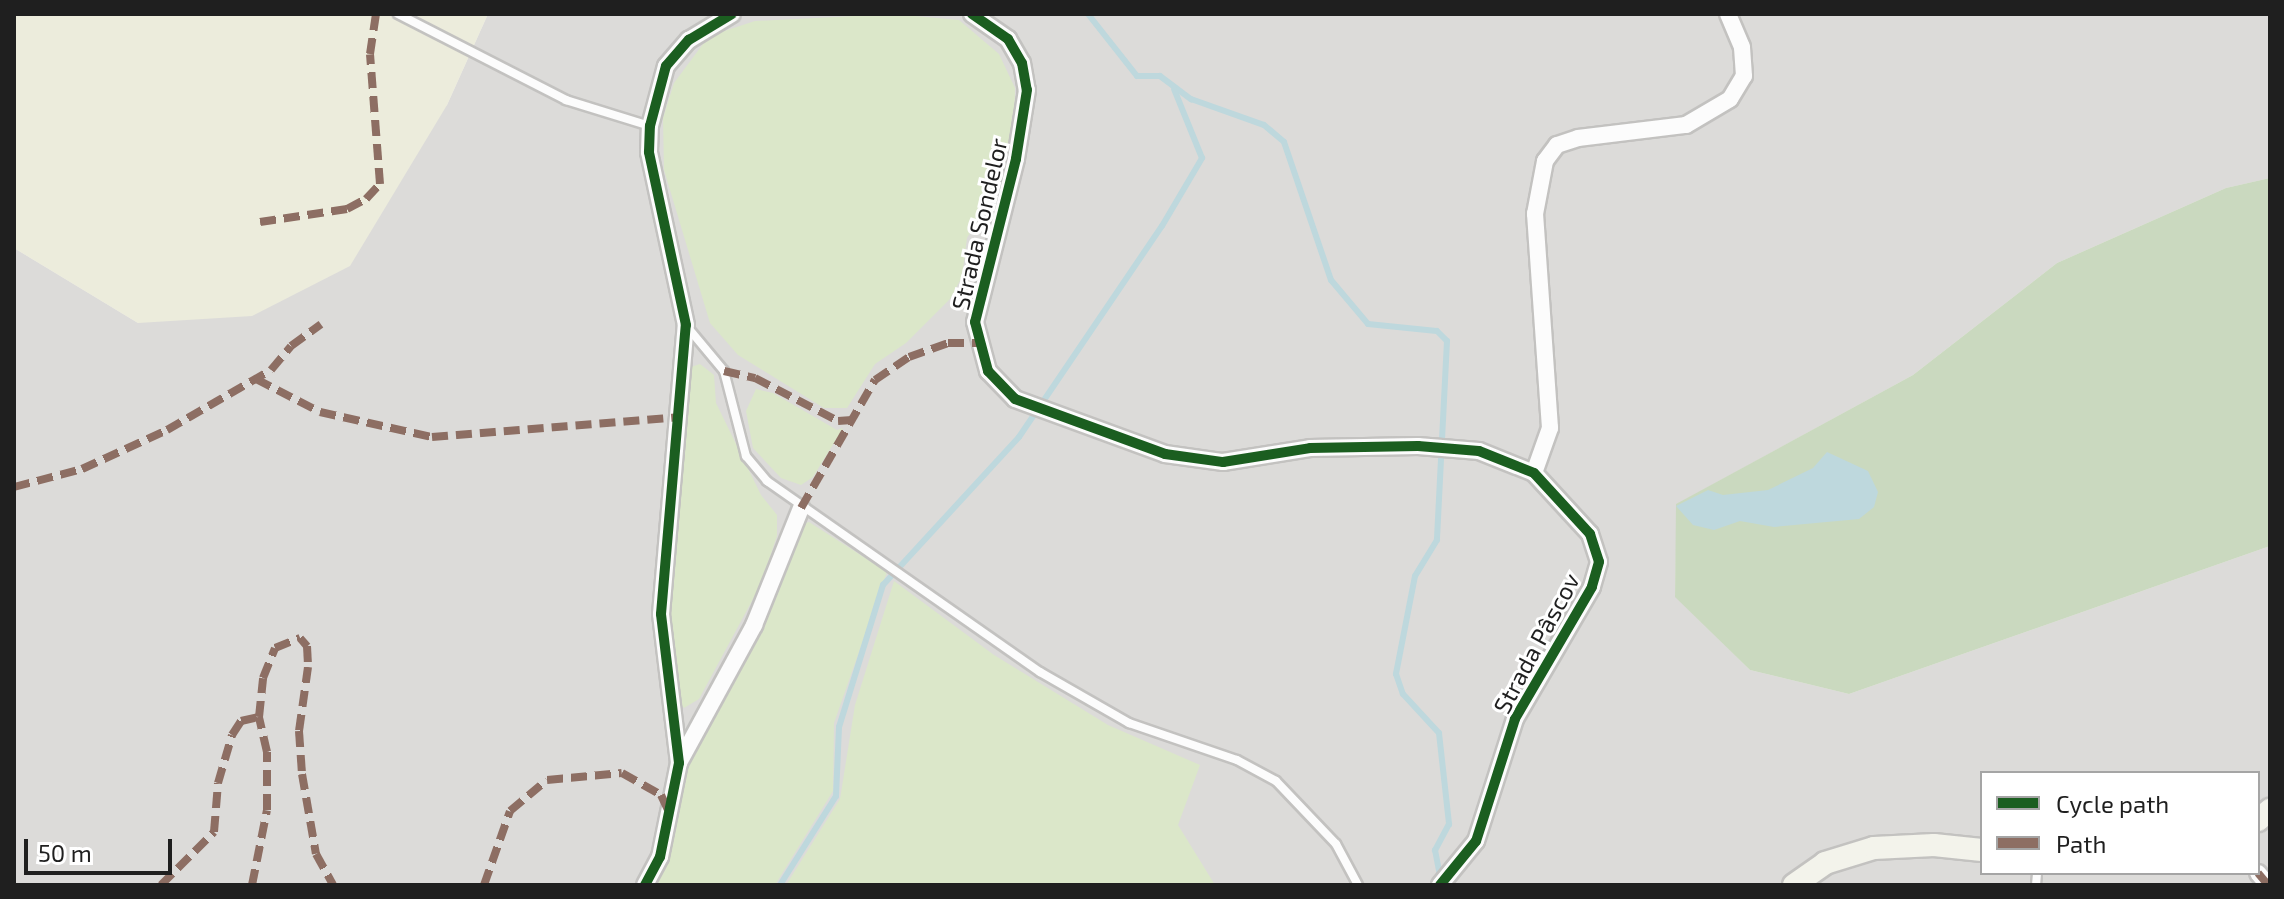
<!DOCTYPE html>
<meta charset="utf-8">
<style>
body{margin:0}
#map{position:relative;width:2284px;height:899px;overflow:hidden;background:#edebe8;font-family:"Exo 2",sans-serif}
div>[style]{position:absolute}
.residential>*{inset:0;background:#dcdbd9}
.farmland>*{inset:0;background:#ececdc}
.grass>*{inset:0;background:#dbe7c9}
.forest>*{inset:0;background:#cad9bf}
.water>*{inset:0;background:#bed8dd}
.stream>*{height:6px;margin:-3px;padding:0 3px;transform-origin:3px;border-radius:3px;background:#bed8dd}
.roads{filter:drop-shadow(2px 0 #c3c2c0) drop-shadow(-2px 0 #c3c2c0) drop-shadow(0 2px #c3c2c0) drop-shadow(0 -2px #c3c2c0)}
.service>*{height:8px;margin:-4px;padding:0 4px;transform-origin:4px;border-radius:4px;background:#fcfcfc}
.minor>*{height:16px;margin:-8px;padding:0 8px;transform-origin:8px;border-radius:8px;background:#fcfcfc}
.secondary>*{height:22px;margin:-11px;padding:0 11px;transform-origin:11px;border-radius:11px;background:#f3f3eb}
.quiet>*{height:8px;margin-top:-4px;transform-origin:0;background:repeating-linear-gradient(90deg,#8d6e63 0 16px,transparent 0 24px)}
.cycleway>*{height:10px;margin:-5px;padding:0 5px;transform-origin:5px;border-radius:5px;background:#1b5e20}
span{translate:-50% -50%;white-space:nowrap;text-align:center;line-height:1.15;-webkit-text-stroke:6px #fff;paint-order:stroke}
.street-label{font-size:24px;color:#1f1f1f}
.frame{position:absolute;inset:0;border:16px solid #1f1f1f;pointer-events:none}
.legend{position:absolute;left:1980px;top:771px;width:280px;height:104px;box-sizing:border-box;background:#fff;border:2px solid #a5a5a5;margin:0;padding:10px 14px;list-style:none;font-size:24px;color:#1f1f1f}
.legend li{display:flex;align-items:center;gap:16px;height:40px}
.legend b{width:40px;border:2px solid #a5a5a5}
.scale{position:absolute;left:24px;top:839px;width:148px;height:36px;box-sizing:border-box;border:4px solid #1f1f1f;border-top:0;padding-left:10px;font-size:24px;line-height:28px;white-space:nowrap;color:#1f1f1f;-webkit-text-stroke:6px #fff;paint-order:stroke}
</style>
<div id="map">
<div class="residential">
<div style="clip-path:polygon(evenodd,488px 14px,2270px 14px,2270px 178px,2226px 188px,2057px 263px,1913px 375px,1677px 504px,1675px 596px,1750px 670px,1849px 694px,2270px 546px,2270px 885px,14px 885px,14px 248px,138px 323px,447px 105px,488px 14px,1982px 773px,2258px 773px,2258px 873px,1982px 873px,1982px 773px)"></div>
</div>
<div class="farmland">
<div style="clip-path:polygon(14px 14px,488px 14px,447px 105px,350px 266px,252px 316px,138px 323px,14px 248px)"></div>
</div>
<div class="grass">
<div style="clip-path:polygon(893px 14px,959px 20px,999px 54px,1015px 88px,1014px 134px,992px 196px,967px 238px,962px 277px,950px 299px,906px 343px,875px 364px,847px 408px,824px 408px,738px 355px,710px 323px,664px 170px,663px 118px,674px 83px,709px 36px,755px 21px)"></div>
<div style="clip-path:polygon(700px 364px,714px 375px,716px 403px,761px 495px,777px 515px,777px 536px,760px 586px,699px 699px,684px 708px,676px 699px,667px 617px,678px 461px,691px 367px)"></div>
<div style="clip-path:polygon(756px 389px,773px 393px,837px 430px,843px 428px,813px 477px,801px 485px,781px 478px,753px 448px,746px 411px)"></div>
<div style="clip-path:polygon(809px 522px,887px 572px,834px 723px,833px 791px,775px 885px,652px 885px,673px 832px,681px 781px,695px 745px,770px 611px,802px 524px)"></div>
<div style="clip-path:polygon(894px 581px,994px 655px,1108px 725px,1200px 765px,1178px 825px,1215px 885px,786px 885px,840px 799px,855px 705px)"></div>
</div>
<div class="forest">
<div style="clip-path:polygon(2270px 178px,2270px 546px,1849px 694px,1750px 670px,1675px 597px,1676px 504px,1913px 375px,2057px 263px,2226px 188px)"></div>
</div>
<div class="water">
<div style="clip-path:polygon(1827px 452px,1868px 471px,1878px 492px,1874px 507px,1859px 519px,1774px 527px,1740px 521px,1714px 530px,1693px 525px,1676px 506px,1708px 490px,1723px 495px,1768px 490px,1813px 468px)"></div>
</div>
<div class="stream">
<div style="left:1088px;top:14px;width:79px;rotate:51.7deg"></div>
<div style="left:1137px;top:76px;width:23px"></div>
<div style="left:1160px;top:76px;width:39px;rotate:37deg"></div>
<div style="left:1191px;top:99px;width:77px;rotate:19.6deg"></div>
<div style="left:1264px;top:125px;width:26px;rotate:40deg"></div>
<div style="left:1284px;top:142px;width:146px;rotate:71.2deg"></div>
<div style="left:1331px;top:280px;width:57px;rotate:49.9deg"></div>
<div style="left:1368px;top:324px;width:69px;rotate:5.8deg"></div>
<div style="left:1437px;top:331px;width:14px;rotate:45deg"></div>
<div style="left:1447px;top:341px;width:199px;rotate:92.9deg"></div>
<div style="left:1437px;top:540px;width:42px;rotate:121.4deg"></div>
<div style="left:1415px;top:576px;width:100px;rotate:101deg"></div>
<div style="left:1396px;top:674px;width:21px;rotate:71deg"></div>
<div style="left:1403px;top:694px;width:53px;rotate:47.3deg"></div>
<div style="left:1439px;top:733px;width:92px;rotate:83.7deg"></div>
<div style="left:1449px;top:824px;width:30px;rotate:118deg"></div>
<div style="left:1435px;top:850px;width:33px;rotate:79deg"></div>
<div style="left:780px;top:885px;width:105px;rotate:-57.8deg"></div>
<div style="left:836px;top:796px;width:69px;rotate:-87.5deg"></div>
<div style="left:839px;top:727px;width:149px;rotate:-72.8deg"></div>
<div style="left:883px;top:585px;width:201px;rotate:-47.4deg"></div>
<div style="left:1019px;top:437px;width:255px;rotate:-55.9deg"></div>
<div style="left:1162px;top:226px;width:79px;rotate:-59.5deg"></div>
<div style="left:1202px;top:158px;width:74px;rotate:-112.1deg"></div>
</div>
<div class="roads">
<div class="service">
<div style="left:398px;top:14px;width:189px;rotate:27.1deg"></div>
<div style="left:566px;top:100px;width:88px;rotate:17.2deg"></div>
<div style="left:689px;top:329px;width:55px;rotate:50.2deg"></div>
<div style="left:724px;top:371px;width:88px;rotate:75.5deg"></div>
<div style="left:746px;top:456px;width:33px;rotate:50deg"></div>
<div style="left:767px;top:481px;width:333px;rotate:35deg"></div>
<div style="left:1040px;top:672px;width:103px;rotate:29.8deg"></div>
<div style="left:1129px;top:723px;width:114px;rotate:18.9deg"></div>
<div style="left:1237px;top:760px;width:44px;rotate:28.3deg"></div>
<div style="left:1276px;top:781px;width:87px;rotate:46.4deg"></div>
<div style="left:1336px;top:844px;width:47px;rotate:61.8deg"></div>
<div style="left:2036px;top:885px;width:12px;rotate:-85deg"></div>
</div>
<div class="minor">
<div style="left:972px;top:14px;width:44px;rotate:34.8deg"></div>
<div style="left:1008px;top:39px;width:28px;rotate:60deg"></div>
<div style="left:1022px;top:63px;width:27px;rotate:80deg"></div>
<div style="left:1027px;top:90px;width:70px;rotate:99.1deg"></div>
<div style="left:1016px;top:159px;width:168px;rotate:104.1deg"></div>
<div style="left:975px;top:322px;width:51px;rotate:75.1deg"></div>
<div style="left:988px;top:371px;width:39px;rotate:46deg"></div>
<div style="left:1015px;top:399px;width:160px;rotate:20.1deg"></div>
<div style="left:1165px;top:454px;width:59px;rotate:7.9deg"></div>
<div style="left:1223px;top:462px;width:88px;rotate:-9.1deg"></div>
<div style="left:1310px;top:448px;width:108px;rotate:-1.1deg"></div>
<div style="left:1418px;top:446px;width:61px;rotate:4.7deg"></div>
<div style="left:1479px;top:451px;width:59px;rotate:21.8deg"></div>
<div style="left:1534px;top:473px;width:83px;rotate:47.4deg"></div>
<div style="left:1590px;top:534px;width:29px;rotate:72deg"></div>
<div style="left:1599px;top:562px;width:26px;rotate:106deg"></div>
<div style="left:1592px;top:587px;width:153px;rotate:120.3deg"></div>
<div style="left:1515px;top:719px;width:128px;rotate:107.7deg"></div>
<div style="left:1476px;top:841px;width:57px;rotate:129.3deg"></div>
<div style="left:1534px;top:473px;width:48px;rotate:-70.4deg"></div>
<div style="left:1550px;top:428px;width:215px;rotate:-94deg"></div>
<div style="left:1535px;top:214px;width:54px;rotate:-79.3deg"></div>
<div style="left:1545px;top:161px;width:20px;rotate:-53deg"></div>
<div style="left:1557px;top:145px;width:22px;rotate:-18deg"></div>
<div style="left:1578px;top:138px;width:109px;rotate:-6.9deg"></div>
<div style="left:1686px;top:125px;width:51px;rotate:-30.6deg"></div>
<div style="left:1730px;top:99px;width:27px;rotate:-59deg"></div>
<div style="left:1744px;top:76px;width:29px;rotate:-94deg"></div>
<div style="left:1742px;top:47px;width:36px;rotate:-113deg"></div>
<div style="left:680px;top:761px;width:155px;rotate:-61.4deg"></div>
<div style="left:754px;top:625px;width:126px;rotate:-68.1deg"></div>
<div style="left:2258px;top:873px;width:16px;rotate:50deg"></div>
<div style="left:645px;top:885px;width:32px;rotate:-62deg"></div>
<div style="left:660px;top:857px;width:96px;rotate:-78.6deg"></div>
<div style="left:679px;top:763px;width:150px;rotate:-96.9deg"></div>
<div style="left:661px;top:614px;width:290px;rotate:-85.1deg"></div>
<div style="left:686px;top:325px;width:177px;rotate:-102.1deg"></div>
<div style="left:649px;top:152px;width:26px;rotate:-88deg"></div>
<div style="left:650px;top:126px;width:62px;rotate:-75.1deg"></div>
<div style="left:666px;top:66px;width:35px;rotate:-49deg"></div>
<div style="left:689px;top:40px;width:50px;rotate:-31.2deg"></div>
</div>
<div class="secondary">
<div style="left:2258px;top:820px;width:16px;rotate:-40deg"></div>
<div style="left:1794px;top:885px;width:38px;rotate:-35deg"></div>
<div style="left:1825px;top:863px;width:51px;rotate:-17deg"></div>
<div style="left:1874px;top:848px;width:60px;rotate:-2.9deg"></div>
<div style="left:1934px;top:845px;width:48px;rotate:5.9deg"></div>
</div>
</div>
<div class="quiet">
<div style="left:260px;top:222px;width:88px;rotate:-8.5deg"></div>
<div style="left:347px;top:209px;width:21px;rotate:-28deg"></div>
<div style="left:366px;top:199px;width:21px;rotate:-47deg"></div>
<div style="left:380px;top:184px;width:130px;rotate:-94.4deg"></div>
<div style="left:370px;top:54px;width:40px;rotate:-81.5deg"></div>
<div style="left:724px;top:371px;width:32px;rotate:13deg"></div>
<div style="left:755px;top:378px;width:93px;rotate:27.4deg"></div>
<div style="left:838px;top:421px;width:14px;rotate:-4deg"></div>
<div style="left:256px;top:379px;width:72px;rotate:27.3deg"></div>
<div style="left:320px;top:412px;width:115px;rotate:12.6deg"></div>
<div style="left:432px;top:437px;width:247px;rotate:-4.6deg"></div>
<div style="left:14px;top:487px;width:70px;rotate:-14.8deg"></div>
<div style="left:82px;top:469px;width:94px;rotate:-24.6deg"></div>
<div style="left:167px;top:430px;width:120px;rotate:-30deg"></div>
<div style="left:271px;top:370px;width:31px;rotate:-50deg"></div>
<div style="left:291px;top:346px;width:37px;rotate:-36deg"></div>
<div style="left:801px;top:508px;width:148px;rotate:-60deg"></div>
<div style="left:875px;top:380px;width:41px;rotate:-34.1deg"></div>
<div style="left:909px;top:357px;width:41px;rotate:-19.7deg"></div>
<div style="left:948px;top:343px;width:33px"></div>
<div style="left:2258px;top:873px;width:16px;rotate:50deg"></div>
<div style="left:161px;top:885px;width:75px;rotate:-45deg"></div>
<div style="left:214px;top:832px;width:49px;rotate:-85.3deg"></div>
<div style="left:218px;top:783px;width:50px;rotate:-73.7deg"></div>
<div style="left:232px;top:735px;width:17px;rotate:-57deg"></div>
<div style="left:241px;top:721px;width:18px;rotate:-13deg"></div>
<div style="left:259px;top:717px;width:39px;rotate:-84deg"></div>
<div style="left:263px;top:678px;width:32px;rotate:-68deg"></div>
<div style="left:275px;top:648px;width:27px;rotate:-22deg"></div>
<div style="left:300px;top:638px;width:11px;rotate:49deg"></div>
<div style="left:307px;top:646px;width:21px;rotate:87deg"></div>
<div style="left:308px;top:667px;width:65px;rotate:98deg"></div>
<div style="left:299px;top:731px;width:43px;rotate:86deg"></div>
<div style="left:302px;top:774px;width:81px;rotate:80.1deg"></div>
<div style="left:316px;top:854px;width:35px;rotate:61deg"></div>
<div style="left:252px;top:885px;width:76px;rotate:-78.7deg"></div>
<div style="left:267px;top:810px;width:58px;rotate:-90deg"></div>
<div style="left:267px;top:752px;width:36px;rotate:-103deg"></div>
<div style="left:484px;top:885px;width:78px;rotate:-70.6deg"></div>
<div style="left:510px;top:811px;width:48px;rotate:-40deg"></div>
<div style="left:547px;top:780px;width:75px;rotate:-5.3deg"></div>
<div style="left:622px;top:773px;width:45px;rotate:29.4deg"></div>
<div style="left:661px;top:795px;width:17px;rotate:65deg"></div>
</div>
<div class="cycleway">
<div style="left:972px;top:14px;width:44px;rotate:34.8deg"></div>
<div style="left:1008px;top:39px;width:28px;rotate:60deg"></div>
<div style="left:1022px;top:63px;width:27px;rotate:80deg"></div>
<div style="left:1027px;top:90px;width:70px;rotate:99.1deg"></div>
<div style="left:1016px;top:159px;width:168px;rotate:104.1deg"></div>
<div style="left:975px;top:322px;width:51px;rotate:75.1deg"></div>
<div style="left:988px;top:371px;width:39px;rotate:46deg"></div>
<div style="left:1015px;top:399px;width:160px;rotate:20.1deg"></div>
<div style="left:1165px;top:454px;width:59px;rotate:7.9deg"></div>
<div style="left:1223px;top:462px;width:88px;rotate:-9.1deg"></div>
<div style="left:1310px;top:448px;width:108px;rotate:-1.1deg"></div>
<div style="left:1418px;top:446px;width:61px;rotate:4.7deg"></div>
<div style="left:1479px;top:451px;width:59px;rotate:21.8deg"></div>
<div style="left:1534px;top:473px;width:83px;rotate:47.4deg"></div>
<div style="left:1590px;top:534px;width:29px;rotate:72deg"></div>
<div style="left:1599px;top:562px;width:26px;rotate:106deg"></div>
<div style="left:1592px;top:587px;width:153px;rotate:120.3deg"></div>
<div style="left:1515px;top:719px;width:128px;rotate:107.7deg"></div>
<div style="left:1476px;top:841px;width:57px;rotate:129.3deg"></div>
<div style="left:645px;top:885px;width:32px;rotate:-62deg"></div>
<div style="left:660px;top:857px;width:96px;rotate:-78.6deg"></div>
<div style="left:679px;top:763px;width:150px;rotate:-96.9deg"></div>
<div style="left:661px;top:614px;width:290px;rotate:-85.1deg"></div>
<div style="left:686px;top:325px;width:177px;rotate:-102.1deg"></div>
<div style="left:649px;top:152px;width:26px;rotate:-88deg"></div>
<div style="left:650px;top:126px;width:62px;rotate:-75.1deg"></div>
<div style="left:666px;top:66px;width:35px;rotate:-49deg"></div>
<div style="left:689px;top:40px;width:50px;rotate:-31.2deg"></div>
</div>
<div class="street-label">
<span style="left:979px;top:224px;rotate:-77deg">Strada Sondelor</span>
<span style="left:1536px;top:643px;rotate:-62deg">Strada Pâscov</span>
</div>
<div class="frame"></div>
<ul class="legend">
<li><b style="height:10px;background:#1b5e20"></b>Cycle path</li>
<li><b style="height:10px;background:#8d6e63"></b>Path</li>
</ul>
<div class="scale">50 m</div>
</div>
